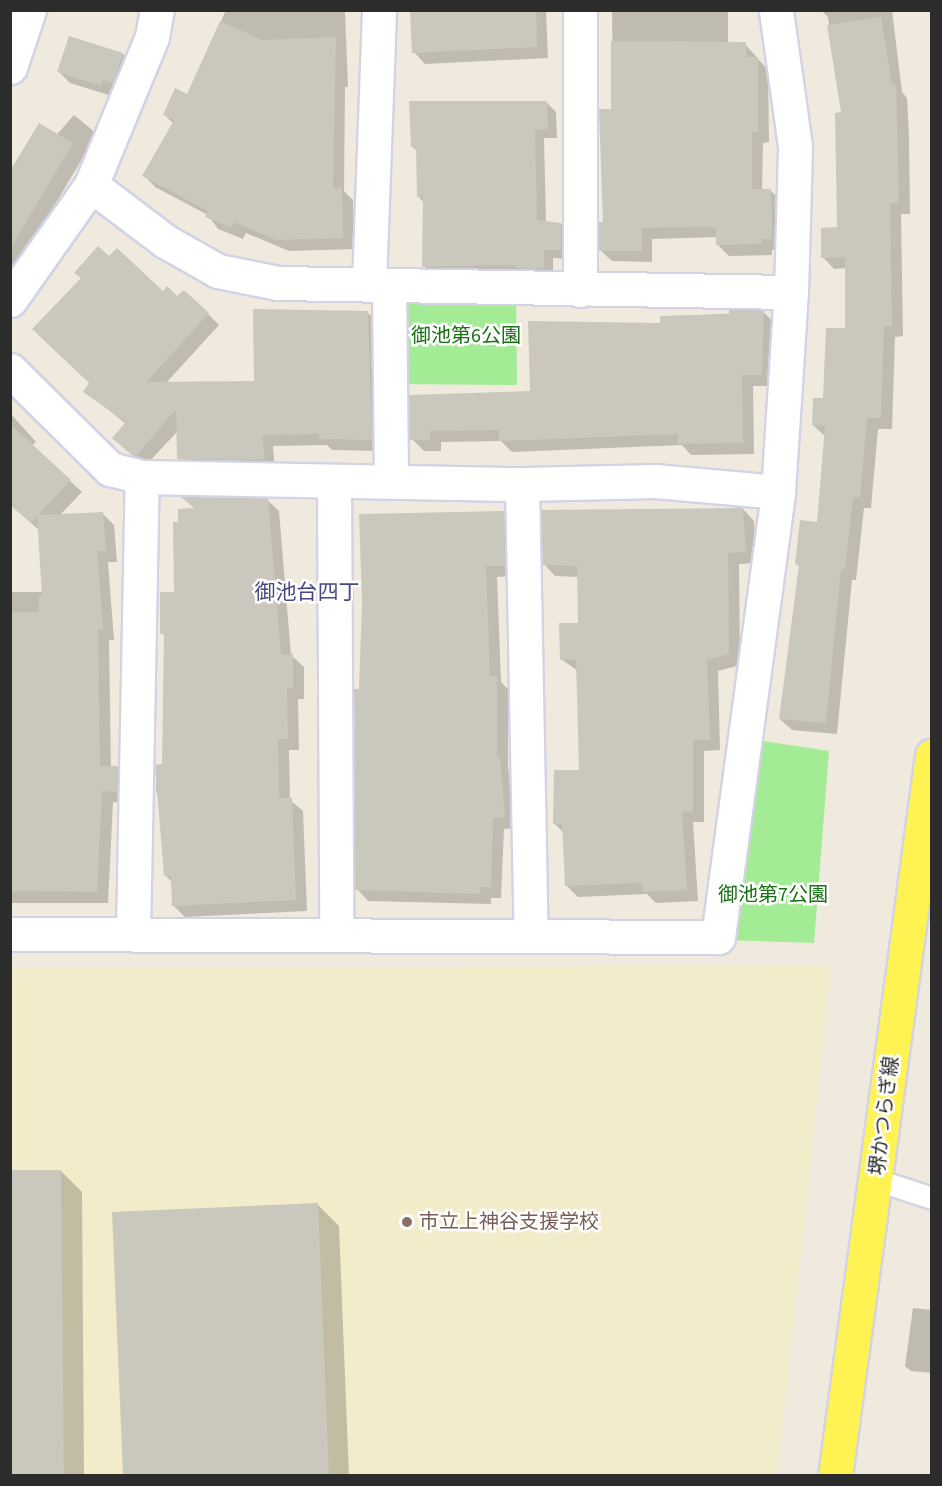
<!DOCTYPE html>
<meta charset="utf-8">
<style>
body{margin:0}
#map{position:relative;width:942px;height:1486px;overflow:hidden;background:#efeadd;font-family:"Source Sans 3","Noto Sans JP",sans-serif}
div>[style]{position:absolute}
.education>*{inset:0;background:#f2eccb}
.green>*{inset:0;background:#a4eb95}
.shadow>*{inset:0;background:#0003}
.building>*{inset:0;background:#cac8bc}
.roads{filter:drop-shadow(2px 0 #d2d3e6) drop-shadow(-2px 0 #d2d3e6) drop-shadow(0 2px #d2d3e6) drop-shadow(0 -2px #d2d3e6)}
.service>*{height:21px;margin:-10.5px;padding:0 10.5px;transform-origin:10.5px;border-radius:10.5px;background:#fff}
.minor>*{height:33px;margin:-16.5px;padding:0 16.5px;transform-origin:16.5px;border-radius:16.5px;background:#fff}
.tertiary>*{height:33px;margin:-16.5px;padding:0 16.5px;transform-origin:16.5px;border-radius:16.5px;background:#fff}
.primary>*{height:33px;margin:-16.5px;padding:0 16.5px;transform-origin:16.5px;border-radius:16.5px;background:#fff253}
.dots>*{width:16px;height:16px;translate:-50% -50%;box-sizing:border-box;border:3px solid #fff;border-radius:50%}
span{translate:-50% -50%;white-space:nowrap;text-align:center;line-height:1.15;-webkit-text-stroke:5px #fff;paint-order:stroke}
.park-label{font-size:20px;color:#187213}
.street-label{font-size:20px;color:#2c2c2c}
.education-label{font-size:20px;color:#785e54}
.left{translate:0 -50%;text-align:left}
.neighbourhood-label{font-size:21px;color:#474882}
.frame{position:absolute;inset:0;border:12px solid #2c2c2c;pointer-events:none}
</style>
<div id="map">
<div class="education">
<div style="clip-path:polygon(831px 966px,777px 1475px,11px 1475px,10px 968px)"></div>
</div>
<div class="green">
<div style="clip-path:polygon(389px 285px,516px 288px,517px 385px,390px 384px)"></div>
<div style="clip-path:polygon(750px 739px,829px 751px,814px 943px,723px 940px)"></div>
</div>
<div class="shadow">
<div style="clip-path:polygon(226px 10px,358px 10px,345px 12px,348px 87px,345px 87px,344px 191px,353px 200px,354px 249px,289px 251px,246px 233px,243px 239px,218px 229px,208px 215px,155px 187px,144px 175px,174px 124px,165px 115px,188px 96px)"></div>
<div style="clip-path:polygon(412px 10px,546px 10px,548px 58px,425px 64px,414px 52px)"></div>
<div style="clip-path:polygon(612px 10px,728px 10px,728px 44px,745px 44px,768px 70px,769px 142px,763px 143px,762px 190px,770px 190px,782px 202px,782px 250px,772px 250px,772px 255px,729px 256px,718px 245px,718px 237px,652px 239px,652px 262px,612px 261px,600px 250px,613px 111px)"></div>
<div style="clip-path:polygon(821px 10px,892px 10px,902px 92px,907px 98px,909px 136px,910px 214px,901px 214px,903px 336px,895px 337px,892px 429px,878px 429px,871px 508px,864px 508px,856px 580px,852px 580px,837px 734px,792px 730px,780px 719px,800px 567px,796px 564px,819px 524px,826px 437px,813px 425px,847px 329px,847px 268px,834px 269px,823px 257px,839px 229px,843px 114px,828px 17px)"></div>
<div style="clip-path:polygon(123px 54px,134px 66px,112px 96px,70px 83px,59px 72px)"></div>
<div style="clip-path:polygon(547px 103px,556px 112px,557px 138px,544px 138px,546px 223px,561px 224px,570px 233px,570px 259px,553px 258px,553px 278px,433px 275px,424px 266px,424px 203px,419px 197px,418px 152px,412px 146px)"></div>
<div style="clip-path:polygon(74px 115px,97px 134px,29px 248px,10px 269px,10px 188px)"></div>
<div style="clip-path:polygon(163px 293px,208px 314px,219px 325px,166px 383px,255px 383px,367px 312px,378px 323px,383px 451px,332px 450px,327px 445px,273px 446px,275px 471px,190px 470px,179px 458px,178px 431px,145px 466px,125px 449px,126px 424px,85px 391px)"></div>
<div style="clip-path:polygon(763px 312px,775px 323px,773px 386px,753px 386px,754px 454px,691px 455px,682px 445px,512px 452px,501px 441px,441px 442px,441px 451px,424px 451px,413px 440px,410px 397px,532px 393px,662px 324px,662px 317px)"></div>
<div style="clip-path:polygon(10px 413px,36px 442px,32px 445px,82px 492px,59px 516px,103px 514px,114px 525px,117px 562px,108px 562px,114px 640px,109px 640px,111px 767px,117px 767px,128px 779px,128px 803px,113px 802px,108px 903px,10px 903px,10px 592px,43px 592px,40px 531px,10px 504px)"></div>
<div style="clip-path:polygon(267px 500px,279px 511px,291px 655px,304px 667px,304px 699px,298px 699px,299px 750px,289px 750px,290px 800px,303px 811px,307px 911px,185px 917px,173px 905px,172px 882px,165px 875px,161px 797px,156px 792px,157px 766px,164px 765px,165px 637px,162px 633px,176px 594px)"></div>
<div style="clip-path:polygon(743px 509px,754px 521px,756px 563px,739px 564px,740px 665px,718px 671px,720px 750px,704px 751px,704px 822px,693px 822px,698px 901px,656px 903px,647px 894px,578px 897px,567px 886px,564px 833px,554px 823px,581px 772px,578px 671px,561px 659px,580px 624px,579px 577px,555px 576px,544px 564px)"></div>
<div style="clip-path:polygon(503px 513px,515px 524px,516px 576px,497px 577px,501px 682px,508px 689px,508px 767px,515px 828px,504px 829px,501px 898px,491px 898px,491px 904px,368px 901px,357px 889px,360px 690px)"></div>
<div style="clip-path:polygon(61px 1171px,82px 1192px,84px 1476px,10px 1476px)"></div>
<div style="clip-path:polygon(318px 1205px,339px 1226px,349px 1476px,124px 1476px)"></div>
<div style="clip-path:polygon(913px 1308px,932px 1310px,932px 1373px,911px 1371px,905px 1366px)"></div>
</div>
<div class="building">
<div style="clip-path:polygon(410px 10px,536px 10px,537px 47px,412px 53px)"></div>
<div style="clip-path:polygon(881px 17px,892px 85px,896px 85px,899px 203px,890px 203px,892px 326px,884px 326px,881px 418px,867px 418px,860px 497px,853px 497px,845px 569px,841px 569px,826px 723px,779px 719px,799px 565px,795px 564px,800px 520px,817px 522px,825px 426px,812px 425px,813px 398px,823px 398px,826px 328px,845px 328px,845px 257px,821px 258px,821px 228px,837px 227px,835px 113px,841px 112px,827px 25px)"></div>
<div style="clip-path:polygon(220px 21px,262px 40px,336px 37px,333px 188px,342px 187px,343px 238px,276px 240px,234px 222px,232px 228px,205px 217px,208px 211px,142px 176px,174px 120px,163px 115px,175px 88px,187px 94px)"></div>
<div style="clip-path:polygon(69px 36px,123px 53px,113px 83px,103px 80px,101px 86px,57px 72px)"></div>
<div style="clip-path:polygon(611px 41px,746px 42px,746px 57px,758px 57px,758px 132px,752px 132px,752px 189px,771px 189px,772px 239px,762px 239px,762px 244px,716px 245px,716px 227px,642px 228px,642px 251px,599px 251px,599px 222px,603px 222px,599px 109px,611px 109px)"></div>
<div style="clip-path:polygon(409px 101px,547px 101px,548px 129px,535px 130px,537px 220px,561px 223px,561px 250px,544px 250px,544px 269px,515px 268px,515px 265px,422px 267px,423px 197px,417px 197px,416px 147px,411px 147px)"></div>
<div style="clip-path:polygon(39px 123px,73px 143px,10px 249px,10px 171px)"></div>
<div style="clip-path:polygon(98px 246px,109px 256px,117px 248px,163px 291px,167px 286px,177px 296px,184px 290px,209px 313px,146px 382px,254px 381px,253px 309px,368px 311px,372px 440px,319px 439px,319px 434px,262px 435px,265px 460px,177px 459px,176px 409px,136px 456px,132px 455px,112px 438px,126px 422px,83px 392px,89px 383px,32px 329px,81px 278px,74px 273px)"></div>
<div style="clip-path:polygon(729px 310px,764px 310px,762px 375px,742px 375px,743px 443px,678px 444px,678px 434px,499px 441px,499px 430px,430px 431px,430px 440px,409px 440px,409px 395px,530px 391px,528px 321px,660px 323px,660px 316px,729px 314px)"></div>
<div style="clip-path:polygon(10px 424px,71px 480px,38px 515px,103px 512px,106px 551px,97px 551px,103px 629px,98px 630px,100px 766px,118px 766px,117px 792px,102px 791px,97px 892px,10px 891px,10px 612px,39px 612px,39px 596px,42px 596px,37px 516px,31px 523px,10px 505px)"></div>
<div style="clip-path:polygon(180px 496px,268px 498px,281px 655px,293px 654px,293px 688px,287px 688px,288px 739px,278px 739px,279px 798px,292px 798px,296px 900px,172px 906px,171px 876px,164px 876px,155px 765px,162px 764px,164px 634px,160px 634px,160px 592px,174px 592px,173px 522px,178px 522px,178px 509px,194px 508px)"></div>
<div style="clip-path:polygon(743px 508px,746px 552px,728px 553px,729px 654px,707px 660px,710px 740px,693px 740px,693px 812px,682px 811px,687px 890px,643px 892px,642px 883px,565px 886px,562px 824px,553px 824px,554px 770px,579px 770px,576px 660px,560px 660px,559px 623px,578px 623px,577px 566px,542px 565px,541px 510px)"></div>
<div style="clip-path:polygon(504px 511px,505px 566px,486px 566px,490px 676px,497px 676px,497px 758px,500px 758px,505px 817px,493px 818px,491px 887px,480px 887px,480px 894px,355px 890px,354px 689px,359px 689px,362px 601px,359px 514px)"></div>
<div style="clip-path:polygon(10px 1170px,61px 1170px,64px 1476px,10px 1476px)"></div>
<div style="clip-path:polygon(318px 1203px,329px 1476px,123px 1476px,112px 1212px)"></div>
</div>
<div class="roads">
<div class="service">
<div style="left:877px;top:1180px;width:58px;rotate:18.1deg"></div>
</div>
<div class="minor">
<div style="left:91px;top:185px;width:93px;rotate:37.1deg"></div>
<div style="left:165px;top:241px;width:61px;rotate:29.5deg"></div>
<div style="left:218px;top:271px;width:61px;rotate:11.3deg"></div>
<div style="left:278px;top:283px;width:513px;rotate:1.01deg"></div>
<div style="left:369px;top:284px;width:274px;rotate:-87.9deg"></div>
<div style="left:389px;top:285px;width:195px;rotate:89.4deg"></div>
<div style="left:580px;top:290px;width:280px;rotate:-90deg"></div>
<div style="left:10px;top:300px;width:141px;rotate:-54.8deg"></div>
<div style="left:91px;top:185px;width:160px;rotate:-67.6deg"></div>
<div style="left:152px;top:37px;width:27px;rotate:-80deg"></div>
<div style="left:10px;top:370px;width:141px;rotate:44.7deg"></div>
<div style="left:110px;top:469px;width:33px;rotate:14deg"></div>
<div style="left:142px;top:477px;width:380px;rotate:1.1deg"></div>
<div style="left:522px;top:484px;width:133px;rotate:-1.3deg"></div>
<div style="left:655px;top:481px;width:123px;rotate:5.1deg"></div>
<div style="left:334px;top:482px;width:453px;rotate:89.7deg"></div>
<div style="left:522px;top:484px;width:451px;rotate:88.9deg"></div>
<div style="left:10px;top:934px;width:708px;rotate:0.24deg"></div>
<div style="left:718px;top:937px;width:449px;rotate:-82.3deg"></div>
<div style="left:778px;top:492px;width:200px;rotate:-86.3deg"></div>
<div style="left:791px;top:292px;width:146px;rotate:-88.4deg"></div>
<div style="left:795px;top:146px;width:137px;rotate:-98deg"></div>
<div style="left:133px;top:934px;width:457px;rotate:-88.9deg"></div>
</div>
<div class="tertiary">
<div style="left:10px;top:67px;width:60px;rotate:-71.6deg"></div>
</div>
<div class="primary">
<div style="left:835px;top:1476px;width:727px;rotate:-82.34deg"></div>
</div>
</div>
<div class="dots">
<div style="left:407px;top:1222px;background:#8d6e63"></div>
</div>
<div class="park-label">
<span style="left:466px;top:336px">御池第6公園</span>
<span style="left:773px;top:895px">御池第7公園</span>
</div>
<div class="street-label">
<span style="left:885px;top:1116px;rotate:-83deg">堺かつらぎ線</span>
</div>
<div class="education-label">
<span class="left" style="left:419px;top:1222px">市立上神谷支援学校</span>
</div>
<div class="neighbourhood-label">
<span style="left:307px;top:592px">御池台四丁</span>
</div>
<div class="frame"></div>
</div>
